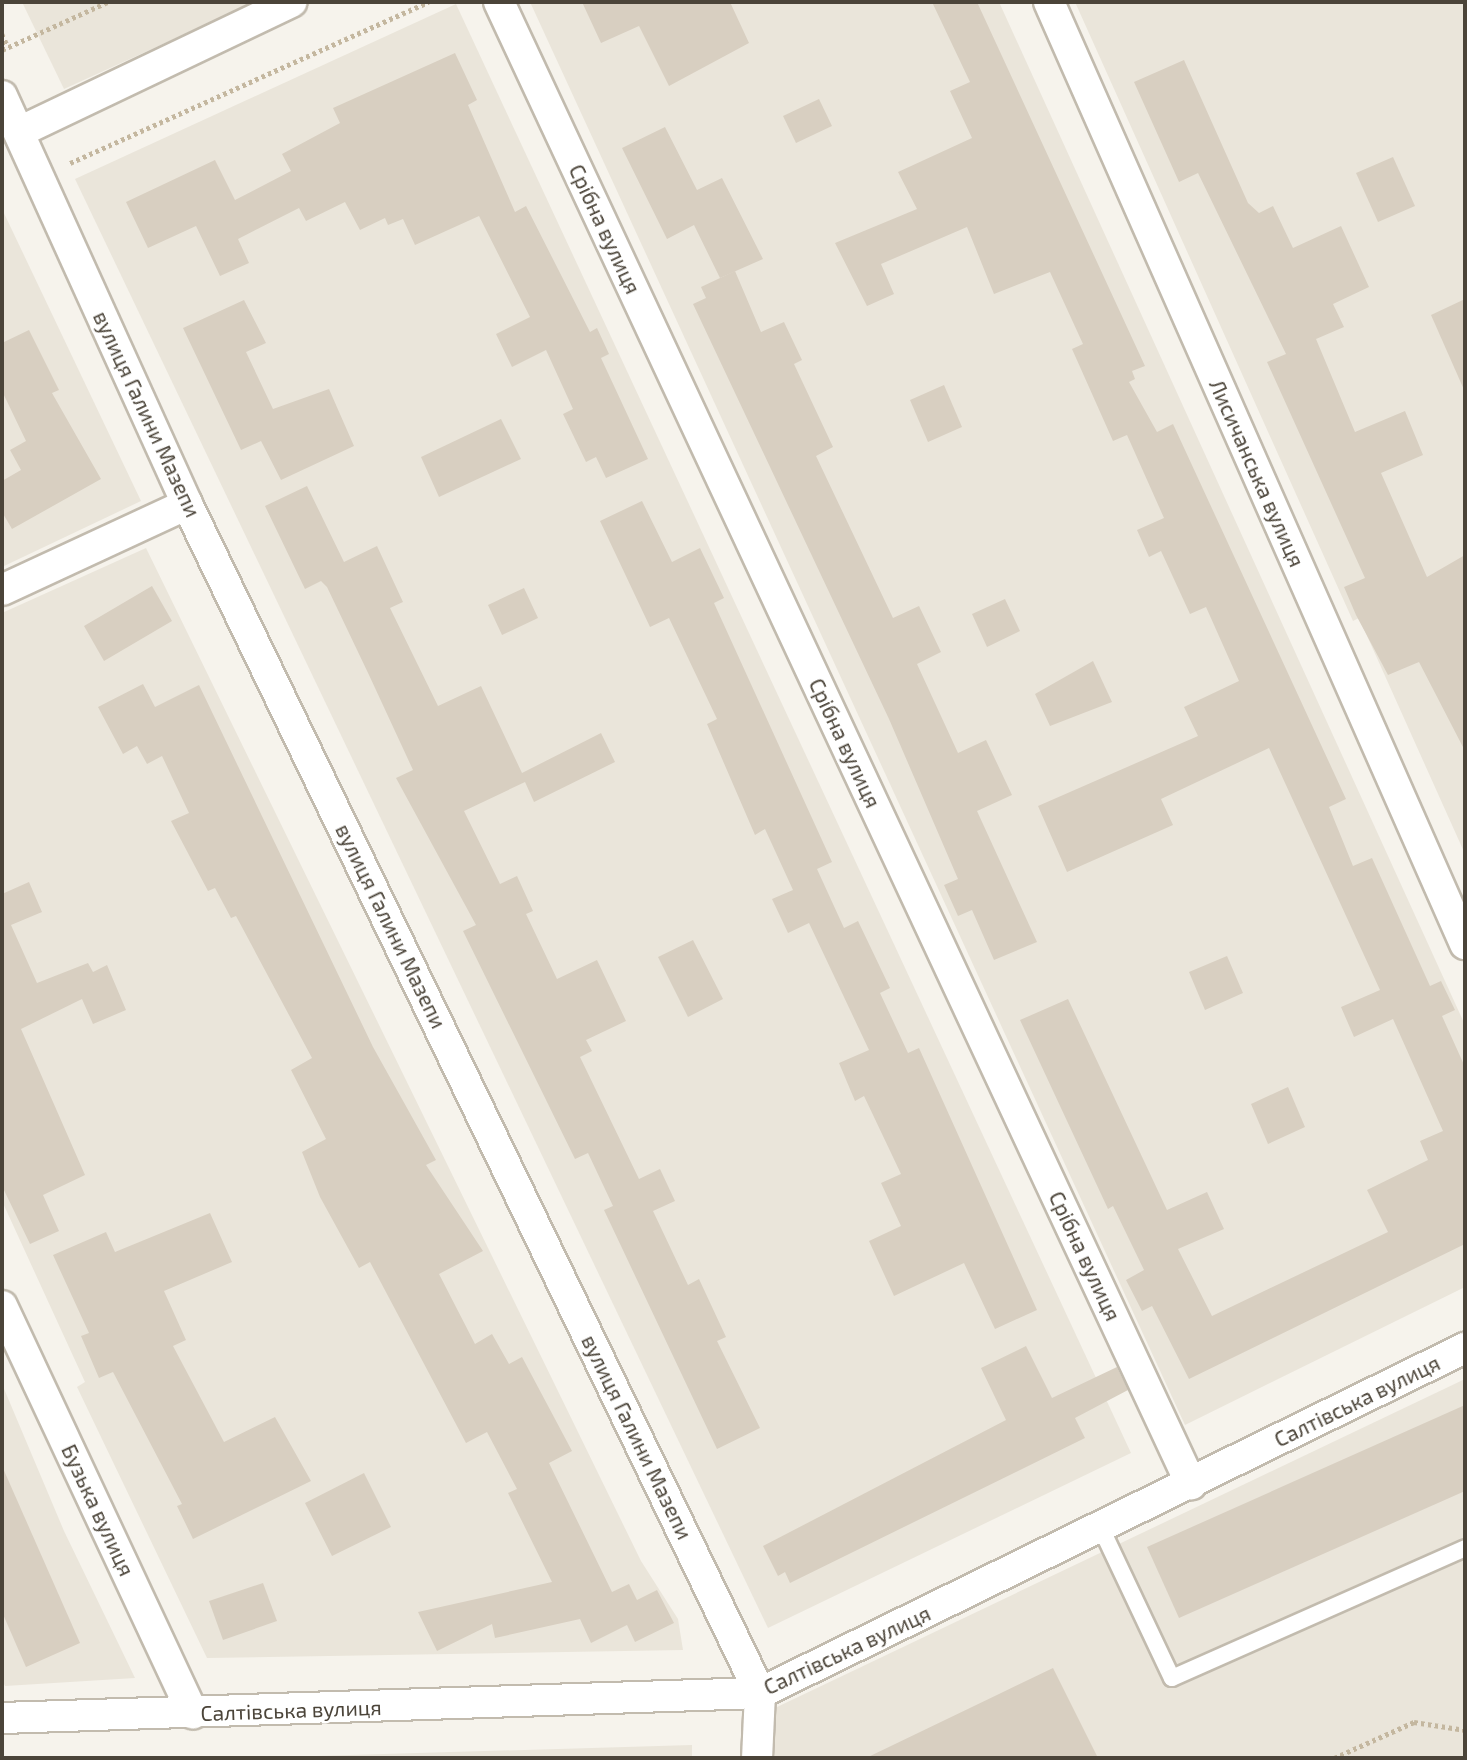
<!DOCTYPE html>
<meta charset="utf-8">
<style>
body{margin:0}
#map{position:relative;width:1467px;height:1760px;overflow:hidden;background:#f6f3ec;font-family:"Exo 2",sans-serif}
div>[style]{position:absolute}
.residential>*{inset:0;background:#eae5da}
.building>*{inset:0;background:#d8cfc1}
.path>*{height:4.5px;margin-top:-2.25px;transform-origin:0;background:repeating-linear-gradient(90deg,#c4b79f 0 3.5px,transparent 0 7px)}
.roads{filter:drop-shadow(2px 0 #c2bbae) drop-shadow(-2px 0 #c2bbae) drop-shadow(0 2px #c2bbae) drop-shadow(0 -2px #c2bbae)}
.service>*{height:16px;margin:-8px;padding:0 8px;transform-origin:8px;border-radius:8px;background:#fff}
.minor>*{height:30px;margin:-15px;padding:0 15px;transform-origin:15px;border-radius:15px;background:#fff}
span{translate:-50% -50%;white-space:nowrap;text-align:center;line-height:1.15;-webkit-text-stroke:5px #fff;paint-order:stroke}
.street-label{font-size:21px;color:#4b4439}
.frame{position:absolute;inset:0;border:4px solid #4b4439;pointer-events:none}
</style>
<div id="map">
<div class="residential">
<div style="clip-path:polygon(22px 2px,255px 2px,64px 89px)"></div>
<div style="clip-path:polygon(530px 2px,999px 2px,1465px 1025px,1465px 1287px,1185px 1425px)"></div>
<div style="clip-path:polygon(1075px 2px,1465px 2px,1465px 854px,1359px 618px,1353px 621px)"></div>
<div style="clip-path:polygon(456px 4px,1131px 1453px,768px 1628px,75px 179px)"></div>
<div style="clip-path:polygon(2px 209px,141px 501px,2px 567px)"></div>
<div style="clip-path:polygon(146px 548px,641px 1561px,678px 1619px,683px 1650px,207px 1658px,77px 1387px,85px 1382px,2px 1201px,2px 613px)"></div>
<div style="clip-path:polygon(1465px 1379px,1465px 1758px,775px 1758px,775px 1708px)"></div>
<div style="clip-path:polygon(2px 1384px,64px 1531px,135px 1678px,5px 1686px,2px 1680px)"></div>
<div style="clip-path:polygon(692px 1745px,692px 1758px,2px 1758px,282px 1757px)"></div>
</div>
<div class="building">
<div style="clip-path:polygon(582px 2px,730px 2px,749px 43px,669px 86px,639px 26px,601px 43px)"></div>
<div style="clip-path:polygon(932px 2px,977px 2px,1145px 366px,1132px 371px,1135px 379px,1129px 382px,1157px 432px,1173px 424px,1346px 799px,1329px 807px,1353px 866px,1372px 858px,1430px 986px,1441px 981px,1455px 1010px,1442px 1016px,1465px 1067px,1465px 1244px,1189px 1379px,1152px 1306px,1142px 1311px,1126px 1280px,1144px 1270px,1113px 1206px,1108px 1209px,1020px 1020px,1068px 999px,1167px 1210px,1207px 1192px,1224px 1229px,1178px 1249px,1212px 1316px,1388px 1232px,1367px 1190px,1428px 1160px,1420px 1141px,1443px 1131px,1393px 1019px,1354px 1037px,1341px 1007px,1380px 990px,1269px 748px,1161px 799px,1173px 825px,1067px 872px,1038px 806px,1198px 736px,1184px 707px,1239px 681px,1206px 607px,1190px 614px,1161px 551px,1149px 557px,1137px 530px,1164px 518px,1127px 435px,1113px 441px,1072px 349px,1083px 344px,1050px 272px,994px 294px,967px 227px,881px 264px,894px 294px,867px 306px,835px 243px,917px 209px,898px 172px,972px 138px,950px 91px,970px 82px)"></div>
<div style="clip-path:polygon(455px 53px,477px 100px,468px 105px,515px 212px,526px 206px,590px 332px,597px 328px,609px 354px,601px 358px,648px 459px,606px 478px,596px 457px,586px 462px,563px 414px,573px 409px,546px 350px,512px 367px,496px 334px,530px 317px,479px 216px,415px 245px,403px 219px,388px 225px,385px 218px,360px 230px,345px 202px,306px 221px,299px 208px,238px 239px,249px 263px,220px 276px,196px 226px,148px 248px,126px 202px,215px 160px,235px 200px,291px 171px,282px 154px,340px 123px,333px 108px)"></div>
<div style="clip-path:polygon(1184px 60px,1248px 203px,1259px 213px,1273px 206px,1293px 248px,1341px 226px,1369px 287px,1333px 304px,1344px 327px,1316px 339px,1355px 432px,1405px 411px,1423px 455px,1381px 473px,1427px 577px,1465px 555px,1465px 751px,1419px 662px,1388px 675px,1356px 615px,1344px 587px,1365px 578px,1267px 362px,1286px 354px,1198px 173px,1179px 182px,1134px 82px)"></div>
<div style="clip-path:polygon(819px 99px,832px 126px,796px 143px,783px 116px)"></div>
<div style="clip-path:polygon(665px 127px,697px 190px,722px 178px,763px 259px,720px 278px,694px 225px,667px 239px,622px 148px)"></div>
<div style="clip-path:polygon(1393px 157px,1415px 206px,1378px 222px,1356px 173px)"></div>
<div style="clip-path:polygon(735px 271px,761px 332px,784px 322px,802px 360px,794px 364px,833px 447px,816px 456px,893px 618px,919px 606px,941px 652px,917px 664px,958px 753px,986px 740px,1012px 795px,977px 811px,1037px 942px,994px 960px,972px 910px,958px 916px,944px 885px,958px 879px,889px 719px,693px 304px,706px 298px,701px 287px)"></div>
<div style="clip-path:polygon(1465px 299px,1465px 392px,1431px 315px)"></div>
<div style="clip-path:polygon(244px 300px,266px 343px,246px 352px,273px 409px,329px 389px,354px 446px,281px 480px,261px 441px,241px 450px,183px 328px)"></div>
<div style="clip-path:polygon(29px 330px,59px 390px,52px 393px,101px 479px,12px 529px,2px 512px,2px 481px,21px 470px,10px 450px,26px 441px,2px 391px,2px 343px)"></div>
<div style="clip-path:polygon(944px 385px,962px 427px,928px 442px,910px 400px)"></div>
<div style="clip-path:polygon(501px 419px,521px 459px,439px 497px,421px 457px)"></div>
<div style="clip-path:polygon(307px 486px,344px 562px,377px 546px,403px 602px,390px 608px,438px 706px,481px 686px,522px 773px,601px 733px,615px 762px,534px 802px,525px 782px,464px 811px,500px 884px,517px 876px,533px 911px,526px 914px,557px 979px,597px 960px,626px 1021px,586px 1040px,592px 1051px,580px 1057px,639px 1179px,660px 1169px,675px 1201px,653px 1211px,688px 1285px,699px 1279px,726px 1337px,717px 1341px,760px 1428px,717px 1449px,604px 1210px,613px 1206px,588px 1153px,575px 1159px,463px 931px,476px 925px,396px 778px,413px 770px,369px 675px,327px 587px,321px 581px,305px 589px,265px 506px)"></div>
<div style="clip-path:polygon(642px 501px,672px 562px,700px 548px,724px 598px,714px 603px,832px 862px,817px 869px,844px 928px,858px 921px,890px 988px,880px 993px,908px 1053px,919px 1048px,1037px 1310px,995px 1329px,964px 1263px,894px 1296px,869px 1241px,901px 1226px,881px 1183px,901px 1174px,864px 1096px,855px 1101px,839px 1063px,869px 1050px,809px 923px,788px 933px,772px 899px,793px 890px,765px 829px,755px 835px,707px 724px,717px 719px,669px 618px,650px 627px,600px 521px)"></div>
<div style="clip-path:polygon(152px 586px,172px 621px,104px 661px,84px 626px)"></div>
<div style="clip-path:polygon(524px 588px,538px 618px,502px 635px,488px 605px)"></div>
<div style="clip-path:polygon(1005px 599px,1020px 631px,987px 647px,972px 614px)"></div>
<div style="clip-path:polygon(1093px 661px,1112px 702px,1050px 726px,1035px 694px)"></div>
<div style="clip-path:polygon(143px 684px,155px 707px,199px 685px,373px 1047px,436px 1160px,426px 1165px,483px 1251px,439px 1274px,475px 1344px,492px 1334px,509px 1364px,522px 1357px,572px 1451px,549px 1463px,612px 1592px,629px 1584px,637px 1600px,657px 1590px,674px 1623px,635px 1642px,627px 1625px,591px 1643px,580px 1619px,495px 1638px,492px 1624px,437px 1651px,418px 1612px,552px 1582px,508px 1493px,517px 1489px,487px 1432px,466px 1443px,370px 1262px,359px 1268px,320px 1197px,302px 1152px,326px 1139px,291px 1070px,312px 1058px,236px 916px,231px 918px,215px 888px,208px 891px,171px 821px,189px 813px,162px 756px,147px 764px,137px 746px,123px 754px,98px 707px)"></div>
<div style="clip-path:polygon(29px 882px,42px 912px,11px 925px,37px 983px,88px 963px,93px 972px,107px 965px,126px 1010px,93px 1024px,82px 999px,21px 1029px,85px 1175px,43px 1195px,59px 1231px,30px 1244px,2px 1186px,2px 894px)"></div>
<div style="clip-path:polygon(693px 940px,723px 999px,688px 1017px,658px 957px)"></div>
<div style="clip-path:polygon(1227px 956px,1243px 993px,1205px 1010px,1189px 972px)"></div>
<div style="clip-path:polygon(1288px 1087px,1305px 1127px,1268px 1144px,1251px 1104px)"></div>
<div style="clip-path:polygon(210px 1213px,232px 1262px,164px 1291px,186px 1340px,173px 1346px,224px 1442px,275px 1417px,311px 1481px,193px 1539px,177px 1506px,182px 1504px,113px 1372px,99px 1378px,81px 1336px,89px 1333px,53px 1255px,106px 1232px,115px 1252px)"></div>
<div style="clip-path:polygon(1026px 1346px,1052px 1398px,1117px 1367px,1128px 1390px,1075px 1418px,1085px 1438px,790px 1583px,785px 1572px,778px 1576px,763px 1546px,1006px 1420px,981px 1368px)"></div>
<div style="clip-path:polygon(1465px 1405px,1465px 1491px,1179px 1618px,1147px 1547px)"></div>
<div style="clip-path:polygon(2px 1466px,80px 1643px,26px 1667px,2px 1612px)"></div>
<div style="clip-path:polygon(364px 1473px,391px 1527px,332px 1556px,305px 1503px)"></div>
<div style="clip-path:polygon(263px 1583px,277px 1621px,223px 1640px,209px 1601px)"></div>
<div style="clip-path:polygon(1053px 1668px,1098px 1758px,866px 1758px,999px 1694px)"></div>
</div>
<div class="path">
<div style="left:2px;top:34px;width:14px;rotate:65deg"></div>
<div style="left:2px;top:50px;width:116px;rotate:-24.4deg"></div>
<div style="left:70px;top:163px;width:393px;rotate:-24.2deg"></div>
<div style="left:1334px;top:1758px;width:88px;rotate:-24.2deg"></div>
<div style="left:1414px;top:1722px;width:52px;rotate:8.9deg"></div>
</div>
<div class="roads">
<div class="service">
<div style="left:1101px;top:1528px;width:166px;rotate:64.7deg"></div>
<div style="left:1172px;top:1678px;width:321px;rotate:-23.9deg"></div>
</div>
<div class="minor">
<div style="left:499px;top:2px;width:1636px;rotate:64.97deg"></div>
<div style="left:1049px;top:2px;width:1030px;rotate:66.17deg"></div>
<div style="left:2px;top:96px;width:448px;rotate:65.6deg"></div>
<div style="left:187px;top:504px;width:1320px;rotate:64.27deg"></div>
<div style="left:760px;top:1693px;width:65px;rotate:92.6deg"></div>
<div style="left:19px;top:132px;width:302px;rotate:-25.5deg"></div>
<div style="left:2px;top:590px;width:204px;rotate:-24.9deg"></div>
<div style="left:2px;top:1306px;width:450px;rotate:64.9deg"></div>
<div style="left:2px;top:1718px;width:758px;rotate:-1.89deg"></div>
<div style="left:760px;top:1693px;width:785px;rotate:-26.08deg"></div>
</div>
</div>
<div class="street-label">
<span style="left:605px;top:229px;rotate:65deg">Срібна вулиця</span>
<span style="left:147px;top:414px;rotate:65deg">вулиця Галини Мазепи</span>
<span style="left:1257px;top:473px;rotate:66deg">Лисичанська вулиця</span>
<span style="left:845px;top:743px;rotate:65deg">Срібна вулиця</span>
<span style="left:391px;top:926px;rotate:64deg">вулиця Галини Мазепи</span>
<span style="left:1085px;top:1256px;rotate:65deg">Срібна вулиця</span>
<span style="left:1357px;top:1401px;rotate:-26deg">Салтівська вулиця</span>
<span style="left:637px;top:1437px;rotate:64deg">вулиця Галини Мазепи</span>
<span style="left:98px;top:1510px;rotate:65deg">Бузька вулиця</span>
<span style="left:847px;top:1650px;rotate:-25deg">Салтівська вулиця</span>
<span style="left:291px;top:1710px;rotate:-2deg">Салтівська вулиця</span>
</div>
<div class="frame"></div>
</div>
